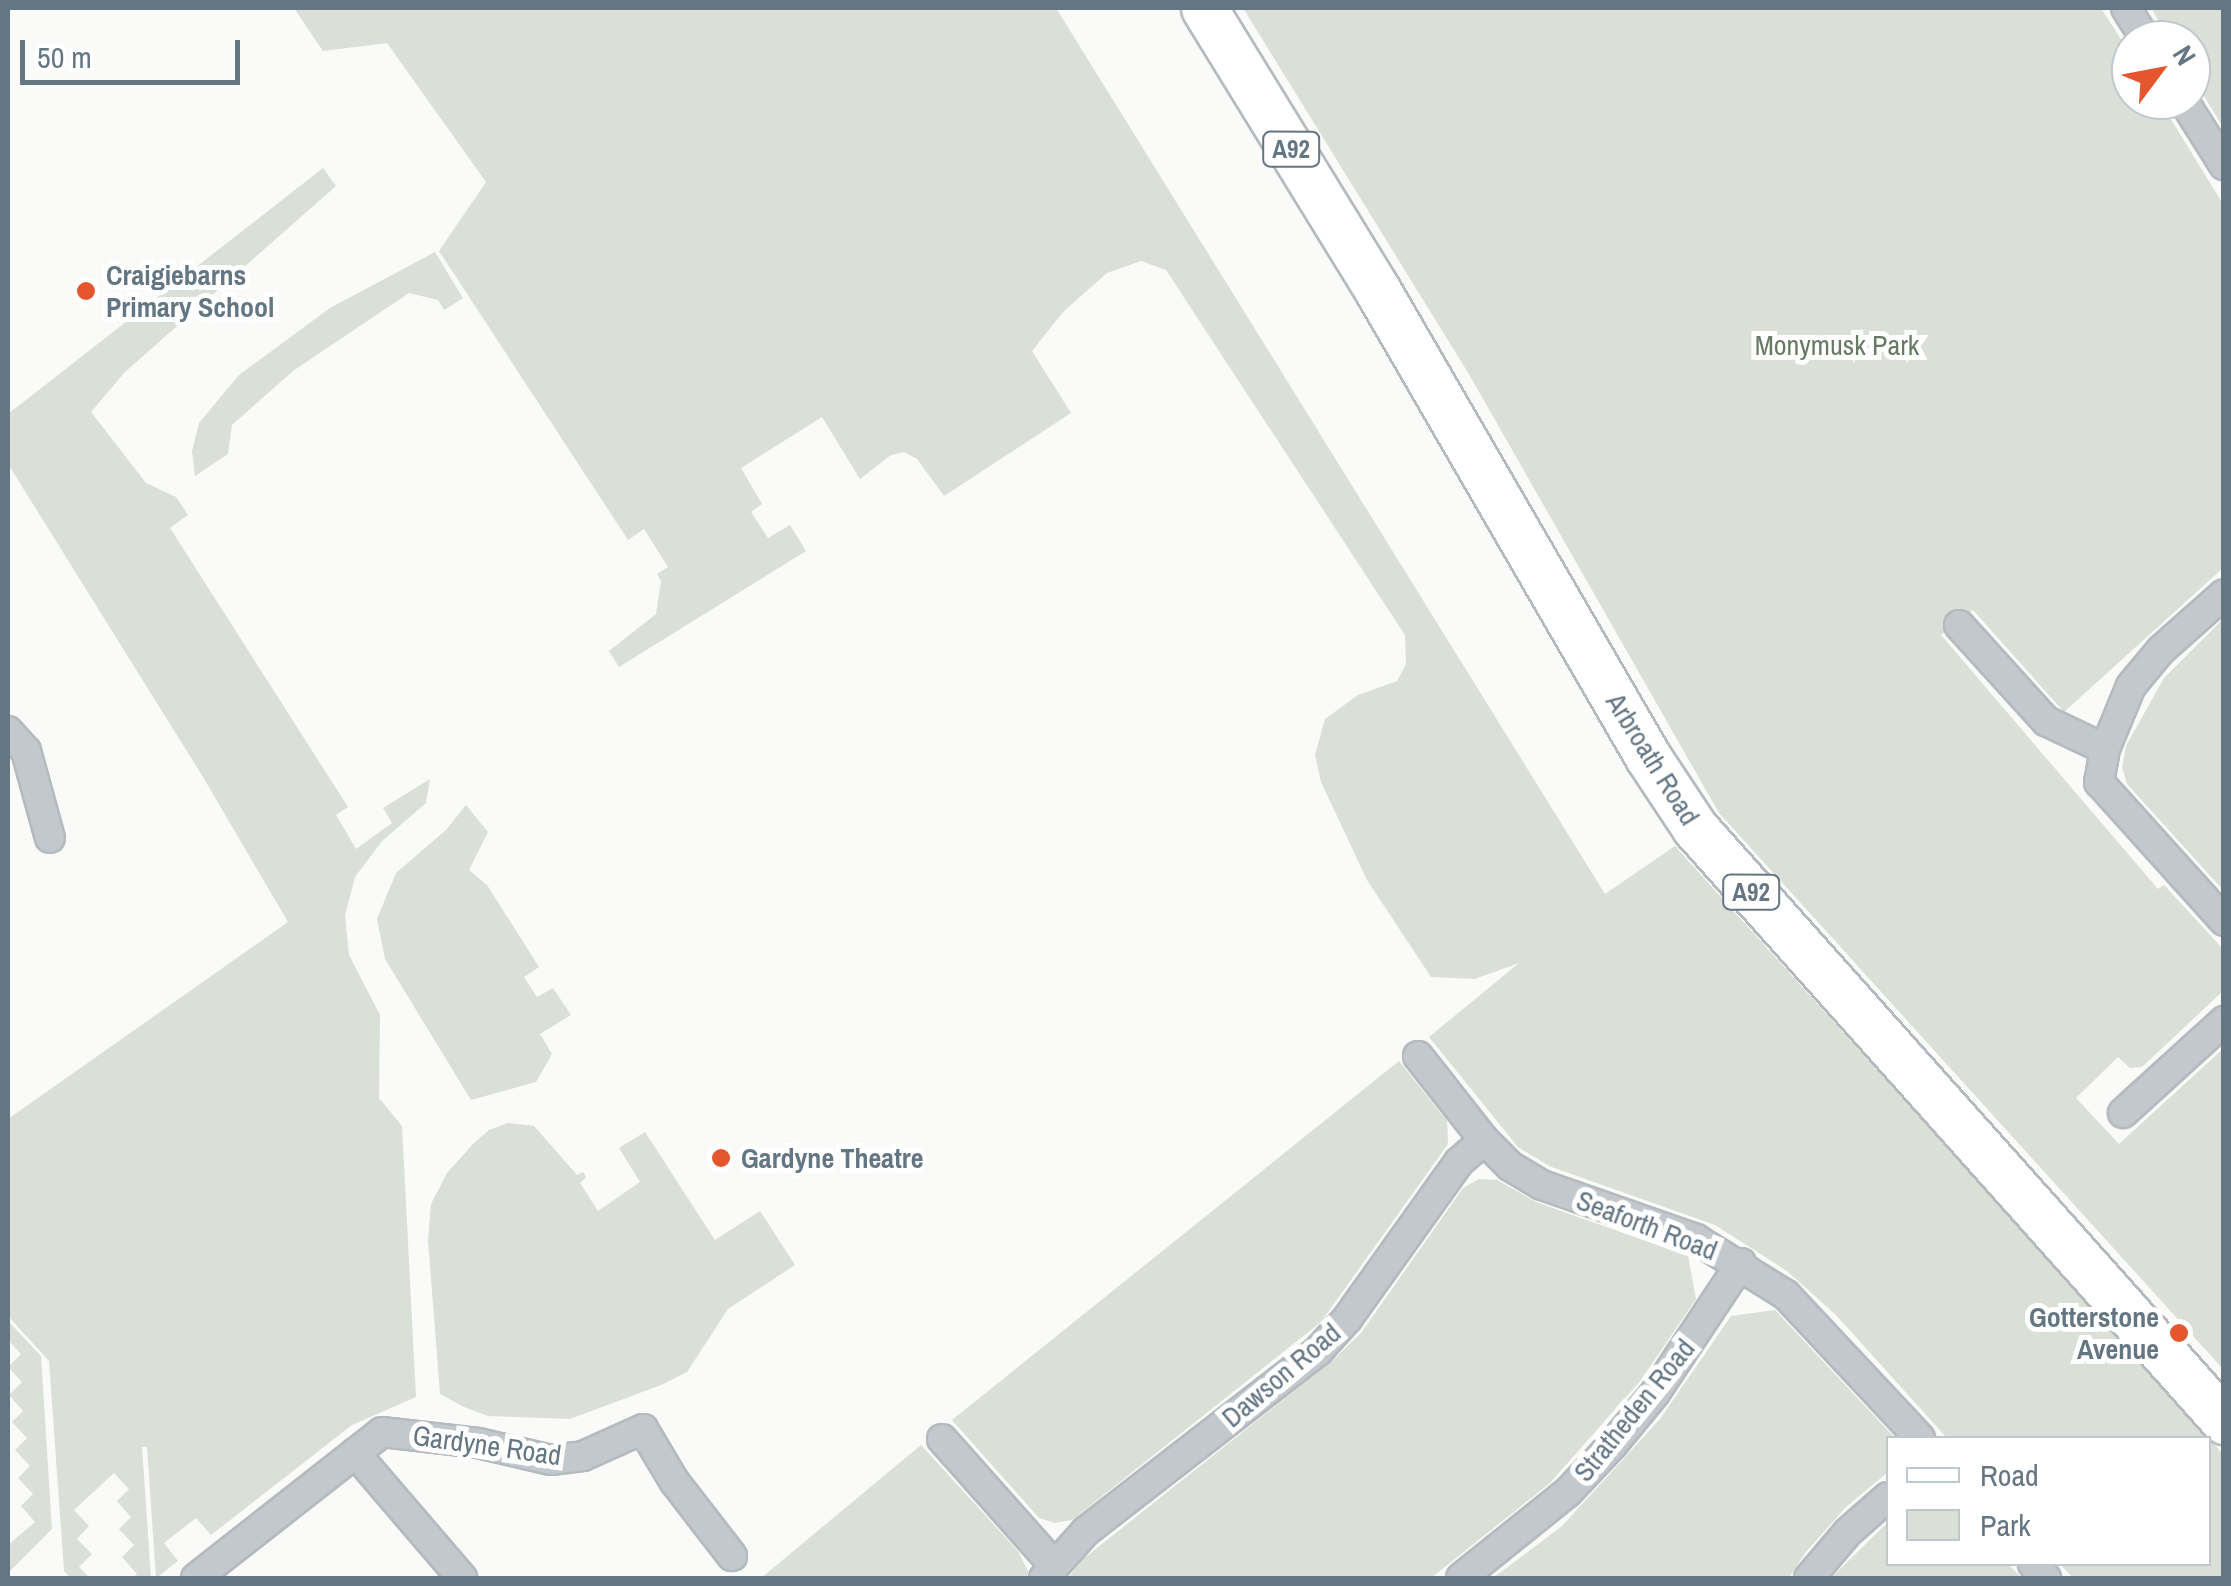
<!DOCTYPE html>
<style>
body{margin:0}
#map{position:relative;width:2231px;height:1586px;overflow:hidden;background:#fafaf8;font-family:"Archivo Narrow",sans-serif}
div>[style]{position:absolute}
.green>*{inset:0;background:#dadfd7}
.roads{filter:drop-shadow(2px 0 #b5babe) drop-shadow(-2px 0 #b5babe) drop-shadow(0 2px #b5babe) drop-shadow(0 -2px #b5babe)}
.minor>*{height:28px;margin:-14px;padding:0 14px;transform-origin:14px;border-radius:14px;background:#c3c8cc}
.primary>*{height:45px;margin:-22.5px;padding:0 22.5px;transform-origin:22.5px;border-radius:22.5px;background:#fff}
.dots>*{width:28px;height:28px;translate:-50% -50%;box-sizing:border-box;border:5px solid #fff;border-radius:50%}
span{translate:-50% -50%;white-space:nowrap;text-align:center;line-height:1.15;-webkit-text-stroke:10px #fff;paint-order:stroke}
.shield-label span{padding:2px 8px;background:#fff;border:2px solid;border-radius:8px;-webkit-text-stroke-width:0}
.shield-label{font-size:25px;color:#657683;font-weight:700}
.poi-label{font-size:28px;color:#657683;font-weight:700}
.left{translate:0 -50%;text-align:left}
.right{translate:-100% -50%;text-align:right}
.park-label{font-size:28px;color:#687a64}
.street-label{font-size:28px;color:#657683}
.frame{position:absolute;inset:0;border:10px solid #657683;pointer-events:none}
.legend{position:absolute;left:1886px;top:1436px;width:325px;height:130px;box-sizing:border-box;background:#fff;border:2px solid #c1c8cd;margin:0;padding:12px 18px;list-style:none;font-size:30px;color:#657683}
.legend li{display:flex;align-items:center;gap:20px;height:50px}
.legend b{width:50px;border:2px solid #c1c8cd}
.north{position:absolute;left:2111px;top:20px;width:100px;height:100px;box-sizing:border-box;background:#fff;border:2px solid #c1c8cd;border-radius:50%;rotate:58deg;font-size:28px;font-weight:700;line-height:40px;text-align:center;color:#657683}
.north::after{content:'';display:block;margin:auto;width:35px;height:45px;background:#e4572e;clip-path:polygon(50% 0,100% 100%,50% 72%,0 100%)}
.scale{position:absolute;left:20px;top:40px;width:220px;height:45px;box-sizing:border-box;border:5px solid #657683;border-top:0;padding-left:12px;font-size:30px;line-height:35px;white-space:nowrap;color:#657683;-webkit-text-stroke:8px #fff;paint-order:stroke}
</style>
<div id="map">
<div class="green">
<div style="clip-path:polygon(294px 8px,1056px 8px,1605px 894px,1675px 846px,2223px 1454px,2223px 1578px,2073px 1578px,2060px 1564px,2208px 1564px,2208px 1438px,1947px 1438px,1836px 1315px,1787px 1271px,1715px 1225px,1549px 1166px,1518px 1147px,1429px 1037px,1519px 963px,1475px 979px,1431px 977px,1367px 880px,1321px 782px,1315px 755px,1325px 719px,1358px 695px,1397px 681px,1406px 664px,1405px 635px,1166px 270px,1141px 261px,1107px 273px,1063px 312px,1032px 351px,1071px 413px,944px 496px,917px 459px,904px 452px,891px 455px,860px 479px,822px 417px,741px 468px,762px 504px,751px 512px,768px 538px,790px 525px,806px 551px,619px 667px,609px 651px,656px 614px,661px 581px,657px 574px,668px 567px,644px 529px,628px 540px,439px 251px,486px 182px,387px 43px,323px 51px)"></div>
<div style="clip-path:polygon(1243px 8px,2101px 8px,2131px 55px,2131px 100px,2159px 100px,2223px 204px,2223px 568px,2064px 712px,1973px 610px,1941px 635px,2158px 889px,2164px 885px,2223px 949px,2223px 991px,2142px 1067px,2130px 1068px,2118px 1057px,2076px 1098px,2119px 1144px,2223px 1049px,2223px 1369px,1719px 813px,1470px 376px)"></div>
<div style="clip-path:polygon(2151px 8px,2223px 8px,2223px 127px,2191px 75px,2191px 40px,2170px 40px)"></div>
<div style="clip-path:polygon(323px 168px,336px 186px,125px 372px,91px 412px,146px 483px,176px 497px,188px 515px,170px 528px,348px 807px,336px 815px,356px 849px,392px 823px,383px 808px,430px 779px,426px 803px,382px 841px,355px 877px,345px 915px,349px 955px,380px 1015px,379px 1098px,402px 1126px,416px 1397px,352px 1425px,211px 1535px,196px 1518px,164px 1543px,178px 1561px,156px 1578px,147px 1447px,142px 1447px,151px 1578px,133px 1578px,137px 1574px,122px 1557px,134px 1545px,119px 1529px,131px 1517px,117px 1501px,129px 1489px,114px 1473px,74px 1510px,89px 1526px,77px 1539px,92px 1554px,79px 1567px,90px 1578px,71px 1578px,64px 1571px,49px 1361px,8px 1316px,8px 1119px,288px 922px,203px 777px,8px 464px,8px 414px)"></div>
<div style="clip-path:polygon(435px 252px,463px 298px,444px 310px,438px 300px,409px 293px,293px 371px,232px 425px,228px 454px,195px 476px,192px 451px,199px 423px,239px 375px,330px 308px)"></div>
<div style="clip-path:polygon(2223px 619px,2223px 890px,2127px 784px,2122px 767px,2126px 746px,2164px 678px)"></div>
<div style="clip-path:polygon(466px 805px,488px 832px,469px 870px,487px 885px,539px 967px,524px 977px,537px 997px,553px 988px,571px 1015px,540px 1034px,552px 1054px,536px 1082px,471px 1100px,385px 959px,377px 919px,396px 873px,446px 830px)"></div>
<div style="clip-path:polygon(1399px 1061px,1447px 1121px,1448px 1144px,1321px 1322px,1072px 1520px,1055px 1523px,1039px 1518px,952px 1420px)"></div>
<div style="clip-path:polygon(508px 1123px,534px 1126px,577px 1175px,583px 1172px,586px 1177px,580px 1183px,598px 1211px,640px 1182px,619px 1148px,645px 1132px,715px 1240px,760px 1211px,795px 1265px,728px 1309px,687px 1372px,661px 1385px,570px 1419px,488px 1416px,464px 1407px,440px 1394px,428px 1240px,431px 1204px,447px 1173px,474px 1143px,489px 1130px)"></div>
<div style="clip-path:polygon(1479px 1179px,1497px 1180px,1536px 1202px,1688px 1256px,1696px 1299px,1641px 1380px,1550px 1483px,1431px 1578px,1068px 1578px,1083px 1559px,1331px 1362px,1361px 1333px,1463px 1188px)"></div>
<div style="clip-path:polygon(1775px 1310px,1895px 1438px,1888px 1438px,1888px 1472px,1846px 1507px,1805px 1553px,1789px 1578px,1493px 1578px,1562px 1526px,1660px 1419px,1731px 1316px)"></div>
<div style="clip-path:polygon(8px 1321px,41px 1356px,52px 1529px,8px 1573px,8px 1545px,35px 1522px,21px 1506px,33px 1494px,18px 1478px,30px 1466px,15px 1450px,27px 1438px,12px 1422px,23px 1411px,9px 1395px,22px 1382px,8px 1367px,21px 1354px,8px 1340px)"></div>
<div style="clip-path:polygon(921px 1445px,1018px 1551px,1029px 1573px,1026px 1578px,761px 1578px)"></div>
<div style="clip-path:polygon(1888px 1522px,1888px 1564px,2008px 1564px,2022px 1578px,1831px 1578px)"></div>
</div>
<div class="roads">
<div class="minor">
<div style="left:2126px;top:8px;width:38px;rotate:58deg"></div>
<div style="left:2183px;top:100px;width:77px;rotate:57.8deg"></div>
<div style="left:1959px;top:625px;width:130px;rotate:47.8deg"></div>
<div style="left:2046px;top:721px;width:65px;rotate:25.4deg"></div>
<div style="left:2105px;top:749px;width:34px;rotate:100deg"></div>
<div style="left:2099px;top:782px;width:187px;rotate:48deg"></div>
<div style="left:8px;top:731px;width:27px;rotate:48deg"></div>
<div style="left:26px;top:751px;width:90px;rotate:74.6deg"></div>
<div style="left:2105px;top:749px;width:68px;rotate:-67.6deg"></div>
<div style="left:2131px;top:686px;width:47px;rotate:-50.2deg"></div>
<div style="left:2161px;top:650px;width:84px;rotate:-41.6deg"></div>
<div style="left:1418px;top:1056px;width:107px;rotate:51.8deg"></div>
<div style="left:1484px;top:1140px;width:37px;rotate:45deg"></div>
<div style="left:1510px;top:1166px;width:37px;rotate:31deg"></div>
<div style="left:1542px;top:1185px;width:163px;rotate:19.3deg"></div>
<div style="left:1696px;top:1239px;width:106px;rotate:31.9deg"></div>
<div style="left:1786px;top:1295px;width:196px;rotate:46.9deg"></div>
<div style="left:2123px;top:1113px;width:137px;rotate:-42.3deg"></div>
<div style="left:942px;top:1439px;width:167px;rotate:48.4deg"></div>
<div style="left:355px;top:1453px;width:165px;rotate:49.4deg"></div>
<div style="left:2033px;top:1564px;width:19px;rotate:47deg"></div>
<div style="left:196px;top:1578px;width:236px;rotate:-38.1deg"></div>
<div style="left:382px;top:1432px;width:97px;rotate:6.5deg"></div>
<div style="left:478px;top:1443px;width:75px;rotate:13.1deg"></div>
<div style="left:551px;top:1460px;width:32px;rotate:-7deg"></div>
<div style="left:583px;top:1456px;width:66px;rotate:-24.2deg"></div>
<div style="left:643px;top:1429px;width:61px;rotate:59.2deg"></div>
<div style="left:674px;top:1481px;width:95px;rotate:52.3deg"></div>
<div style="left:1044px;top:1578px;width:63px;rotate:-48.2deg"></div>
<div style="left:1086px;top:1531px;width:294px;rotate:-37.8deg"></div>
<div style="left:1318px;top:1351px;width:43px;rotate:-47.8deg"></div>
<div style="left:1347px;top:1319px;width:193px;rotate:-54.5deg"></div>
<div style="left:1459px;top:1162px;width:33px;rotate:-41deg"></div>
<div style="left:1461px;top:1578px;width:137px;rotate:-38.8deg"></div>
<div style="left:1568px;top:1492px;width:66px;rotate:-46.8deg"></div>
<div style="left:1613px;top:1444px;width:66px;rotate:-50.5deg"></div>
<div style="left:1655px;top:1393px;width:156px;rotate:-56.5deg"></div>
<div style="left:1809px;top:1578px;width:60px;rotate:-49.7deg"></div>
<div style="left:1848px;top:1532px;width:53px;rotate:-41.2deg"></div>
</div>
<div class="primary">
<div style="left:1204px;top:8px;width:332px;rotate:58.4deg"></div>
<div style="left:1378px;top:291px;width:539px;rotate:59.91deg"></div>
<div style="left:1648px;top:757px;width:85px;rotate:56.5deg"></div>
<div style="left:1695px;top:828px;width:795px;rotate:48.26deg"></div>
</div>
</div>
<div class="dots">
<div style="left:86px;top:291px;background:#e4572e"></div>
<div style="left:721px;top:1158px;background:#e4572e"></div>
<div style="left:2179px;top:1333px;background:#e4572e"></div>
</div>
<div class="shield-label">
<span style="left:1291px;top:149px">A92</span>
<span style="left:1751px;top:892px">A92</span>
</div>
<div class="poi-label">
<span class="left" style="left:106px;top:291px">Craigiebarns<br>Primary School</span>
<span class="left" style="left:741px;top:1158px">Gardyne Theatre</span>
<span class="right" style="left:2159px;top:1333px">Gotterstone<br>Avenue</span>
</div>
<div class="park-label">
<span style="left:1837px;top:345px">Monymusk Park</span>
</div>
<div class="street-label">
<span style="left:1653px;top:759px;rotate:58deg">Arbroath Road</span>
<span style="left:1647px;top:1225px;rotate:21deg">Seaforth Road</span>
<span style="left:1281px;top:1375px;rotate:-40deg">Dawson Road</span>
<span style="left:1634px;top:1410px;rotate:-51deg">Stratheden Road</span>
<span style="left:487px;top:1445px;rotate:8deg">Gardyne Road</span>
</div>
<div class="frame"></div>
<ul class="legend">
<li><b style="height:12px;background:#fff"></b>Road</li>
<li><b style="height:28px;background:#dadfd7"></b>Park</li>
</ul>
<div class="north">N</div>
<div class="scale">50 m</div>
</div>
